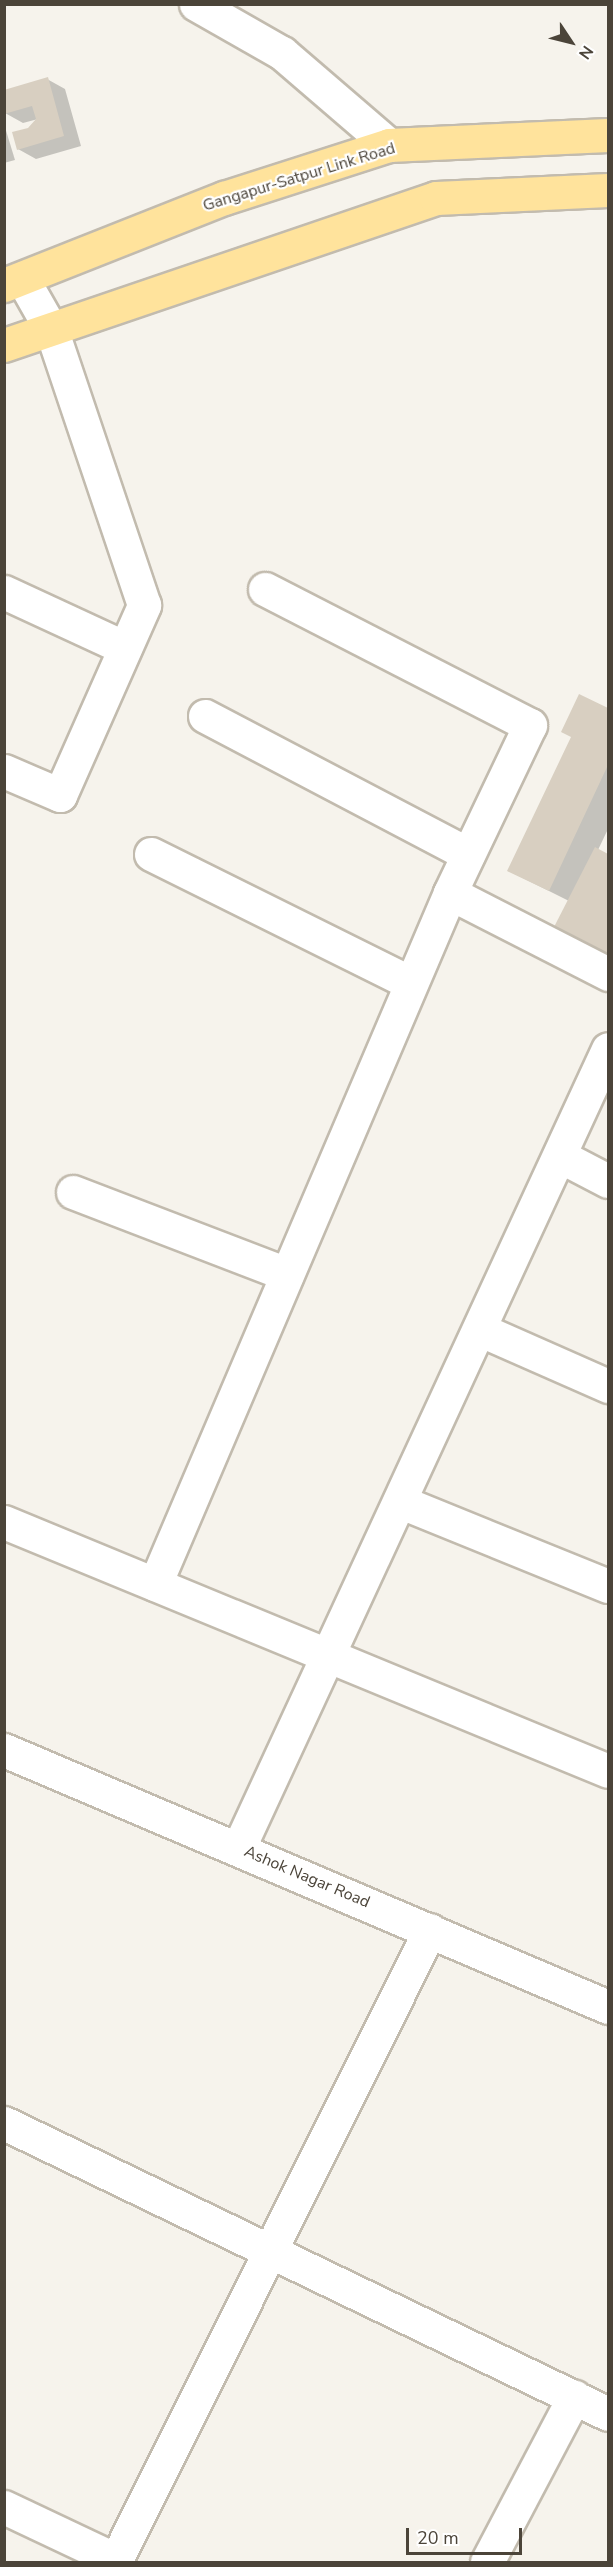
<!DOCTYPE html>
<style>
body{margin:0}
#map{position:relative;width:613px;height:2567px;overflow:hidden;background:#f6f3ec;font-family:"Nunito Sans",sans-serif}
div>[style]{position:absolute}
.shadow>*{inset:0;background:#0003}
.building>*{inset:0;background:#d8cfc1}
.roads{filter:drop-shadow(2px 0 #c2bbae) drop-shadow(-2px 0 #c2bbae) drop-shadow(0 2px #c2bbae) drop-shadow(0 -2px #c2bbae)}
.minor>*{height:33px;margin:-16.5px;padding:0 16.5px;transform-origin:16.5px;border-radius:16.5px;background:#fff}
.tertiary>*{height:33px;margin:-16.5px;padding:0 16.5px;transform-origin:16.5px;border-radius:16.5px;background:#fff}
.primary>*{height:33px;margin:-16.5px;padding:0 16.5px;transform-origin:16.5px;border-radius:16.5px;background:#ffe39c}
span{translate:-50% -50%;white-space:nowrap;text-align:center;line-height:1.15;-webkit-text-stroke:4.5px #fff;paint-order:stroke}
.street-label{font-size:16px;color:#4b4439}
.frame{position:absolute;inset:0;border:6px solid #4b4439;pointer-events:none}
.north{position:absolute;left:541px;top:12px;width:60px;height:60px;-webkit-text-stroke:4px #fff;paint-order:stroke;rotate:125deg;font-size:16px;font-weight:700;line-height:24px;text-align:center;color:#4b4439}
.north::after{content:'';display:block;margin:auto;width:21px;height:27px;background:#4b4439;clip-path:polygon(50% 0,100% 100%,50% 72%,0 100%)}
.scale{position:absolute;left:406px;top:2528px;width:116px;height:27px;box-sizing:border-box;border:3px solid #4b4439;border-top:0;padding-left:8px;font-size:18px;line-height:21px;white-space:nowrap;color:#4b4439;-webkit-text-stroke:4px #fff;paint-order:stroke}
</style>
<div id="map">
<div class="shadow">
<div style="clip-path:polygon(47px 79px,65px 89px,81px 146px,36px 159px,18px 149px,38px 119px,23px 123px,5px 113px)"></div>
<div style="clip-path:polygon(4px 124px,15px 160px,4px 163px)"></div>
<div style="clip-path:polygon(580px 696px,608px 710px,608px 829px,598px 850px,608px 856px,608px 955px,573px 936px,569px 901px,509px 871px,572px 737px)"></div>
</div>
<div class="building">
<div style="clip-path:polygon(48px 77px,64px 136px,17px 150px,12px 132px,28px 128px,36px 119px,32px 106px,4px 114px,4px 90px)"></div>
<div style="clip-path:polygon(579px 694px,608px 708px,608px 765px,549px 891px,507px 871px,571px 737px,561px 732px)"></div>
<div style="clip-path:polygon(595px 847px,608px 854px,608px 955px,554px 927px)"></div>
</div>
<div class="roads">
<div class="minor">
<div style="left:196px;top:4px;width:99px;rotate:29.7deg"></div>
<div style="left:282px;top:53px;width:141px;rotate:40.7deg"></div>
<div style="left:265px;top:589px;width:298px;rotate:27.2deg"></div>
<div style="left:530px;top:725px;width:186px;rotate:115.5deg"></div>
<div style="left:4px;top:592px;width:133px;rotate:24.8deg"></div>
<div style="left:205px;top:716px;width:297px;rotate:27.7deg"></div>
<div style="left:4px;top:771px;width:61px;rotate:23.2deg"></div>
<div style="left:60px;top:795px;width:208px;rotate:-66.1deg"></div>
<div style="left:144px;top:605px;width:289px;rotate:-108.6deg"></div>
<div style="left:52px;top:331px;width:59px;rotate:-119.6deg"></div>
<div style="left:151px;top:854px;width:290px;rotate:26.4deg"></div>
<div style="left:560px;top:1156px;width:54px;rotate:27.5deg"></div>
<div style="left:73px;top:1192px;width:229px;rotate:21deg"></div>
<div style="left:481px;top:1330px;width:139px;rotate:23.8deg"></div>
<div style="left:401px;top:1502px;width:223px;rotate:22.1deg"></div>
<div style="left:4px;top:1522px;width:653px;rotate:22.4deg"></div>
<div style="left:155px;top:1584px;width:751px;rotate:-66.88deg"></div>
<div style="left:450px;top:893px;width:178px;rotate:27.1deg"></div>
<div style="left:239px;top:1847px;width:879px;rotate:-65.18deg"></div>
<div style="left:4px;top:2123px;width:670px;rotate:25.72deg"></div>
<div style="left:4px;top:2507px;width:124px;rotate:25.3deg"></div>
<div style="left:115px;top:2562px;width:706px;rotate:-63.51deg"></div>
<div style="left:487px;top:2562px;width:187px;rotate:-62.2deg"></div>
</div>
<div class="tertiary">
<div style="left:4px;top:1750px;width:656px;rotate:23.05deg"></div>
</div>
<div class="primary">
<div style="left:4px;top:285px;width:237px;rotate:-21.6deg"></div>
<div style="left:224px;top:198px;width:173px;rotate:-17.8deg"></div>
<div style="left:389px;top:145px;width:219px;rotate:-2.6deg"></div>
<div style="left:4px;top:345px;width:456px;rotate:-18.8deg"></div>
<div style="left:436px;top:198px;width:172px;rotate:-2.7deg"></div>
</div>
</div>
<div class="street-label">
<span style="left:299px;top:177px;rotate:-17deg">Gangapur-Satpur Link Road</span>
<span style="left:307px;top:1877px;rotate:23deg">Ashok Nagar Road</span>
</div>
<div class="frame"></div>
<div class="north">N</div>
<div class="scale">20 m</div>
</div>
